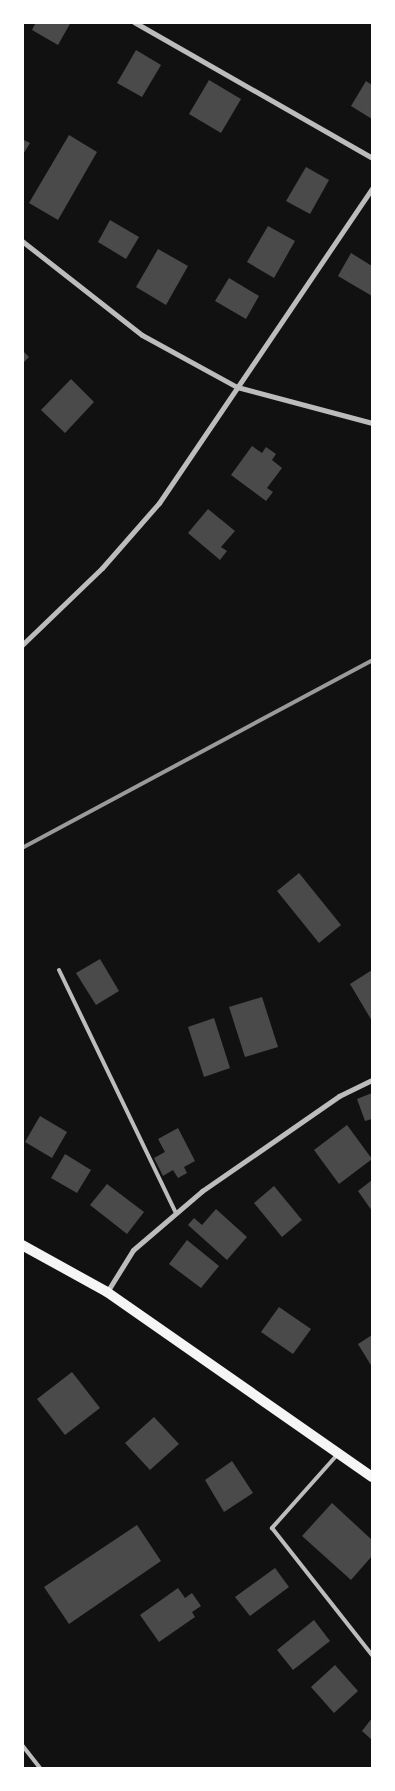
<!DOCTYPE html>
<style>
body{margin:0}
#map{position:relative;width:395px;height:1791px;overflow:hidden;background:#111;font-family:"Fira Sans",sans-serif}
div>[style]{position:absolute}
.building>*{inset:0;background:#4a4a4a}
.service>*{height:4px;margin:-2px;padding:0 2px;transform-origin:2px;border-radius:2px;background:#bcbcbc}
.minor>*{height:5px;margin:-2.5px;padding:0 2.5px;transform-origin:2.5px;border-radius:2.5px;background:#bcbcbc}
.secondary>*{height:10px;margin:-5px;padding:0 5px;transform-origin:5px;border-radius:5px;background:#f5f5f5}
.rail>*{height:4px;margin:-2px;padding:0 2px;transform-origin:2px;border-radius:2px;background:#9a9a9a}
span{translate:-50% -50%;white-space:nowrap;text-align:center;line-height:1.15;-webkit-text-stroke:5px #fff;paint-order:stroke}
.frame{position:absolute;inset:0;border:24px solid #fff;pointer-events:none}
</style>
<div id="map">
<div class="building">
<div style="clip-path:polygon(36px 22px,71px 22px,58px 45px,32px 30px)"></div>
<div style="clip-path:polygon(136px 50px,161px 65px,142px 97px,117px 83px)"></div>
<div style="clip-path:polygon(209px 80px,241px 99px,221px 133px,189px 114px)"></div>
<div style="clip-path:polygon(366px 81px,372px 85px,372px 119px,351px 106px)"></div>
<div style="clip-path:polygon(69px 135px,97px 152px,58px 220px,29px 203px)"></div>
<div style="clip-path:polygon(22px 139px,30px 143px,22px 156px)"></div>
<div style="clip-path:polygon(306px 167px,329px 180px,310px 214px,286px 201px)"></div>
<div style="clip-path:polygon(110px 220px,139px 237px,126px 259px,98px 242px)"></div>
<div style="clip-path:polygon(268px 226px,295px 241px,274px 278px,247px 262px)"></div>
<div style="clip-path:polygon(158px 249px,188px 266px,166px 305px,136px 287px)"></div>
<div style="clip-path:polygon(351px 253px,372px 266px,372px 296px,338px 276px)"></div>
<div style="clip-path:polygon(229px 278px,259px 296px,246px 319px,215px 301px)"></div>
<div style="clip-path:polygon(22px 350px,29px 357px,22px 364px)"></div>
<div style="clip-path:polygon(71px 379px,94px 402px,65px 433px,41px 410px)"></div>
<div style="clip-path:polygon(252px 446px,262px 453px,266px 447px,276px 454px,272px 460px,282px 468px,267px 488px,273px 492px,266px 501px,231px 475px)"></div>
<div style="clip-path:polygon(208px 509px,235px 531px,221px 547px,227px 551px,220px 560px,188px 533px)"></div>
<div style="clip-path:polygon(299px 873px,341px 925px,319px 943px,277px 891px)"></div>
<div style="clip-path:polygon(100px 959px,119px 991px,96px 1005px,76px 973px)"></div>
<div style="clip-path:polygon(372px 970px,372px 1021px,350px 984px)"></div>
<div style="clip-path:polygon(262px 997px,278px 1047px,245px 1057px,229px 1007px)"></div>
<div style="clip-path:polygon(214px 1018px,230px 1068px,204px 1077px,188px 1027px)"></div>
<div style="clip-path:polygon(372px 1093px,372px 1119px,365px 1121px,357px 1099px)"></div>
<div style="clip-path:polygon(40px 1116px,67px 1132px,52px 1158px,25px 1142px)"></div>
<div style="clip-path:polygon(347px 1125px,372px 1159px,339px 1184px,314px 1150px)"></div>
<div style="clip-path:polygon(178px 1128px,195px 1161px,184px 1167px,187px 1173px,178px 1178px,173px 1170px,163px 1176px,154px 1158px,165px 1152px,158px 1139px)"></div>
<div style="clip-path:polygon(65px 1154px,91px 1170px,77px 1193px,51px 1178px)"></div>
<div style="clip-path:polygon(372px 1180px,372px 1211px,358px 1191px)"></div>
<div style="clip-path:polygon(107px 1184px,144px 1212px,127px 1234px,90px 1205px)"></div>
<div style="clip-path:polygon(274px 1186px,302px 1220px,282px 1237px,254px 1203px)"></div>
<div style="clip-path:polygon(216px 1209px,247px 1237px,227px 1260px,188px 1225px,194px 1218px,202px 1225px)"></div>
<div style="clip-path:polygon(187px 1240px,219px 1266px,201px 1288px,169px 1264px)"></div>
<div style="clip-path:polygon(279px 1307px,311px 1329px,293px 1354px,261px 1332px)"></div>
<div style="clip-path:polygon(372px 1335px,372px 1367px,358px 1344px)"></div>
<div style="clip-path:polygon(72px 1372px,100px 1408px,65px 1435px,37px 1399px)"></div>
<div style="clip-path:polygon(154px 1417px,179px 1444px,150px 1470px,125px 1443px)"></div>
<div style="clip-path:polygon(232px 1461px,253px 1493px,224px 1512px,205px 1480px)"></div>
<div style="clip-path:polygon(332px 1503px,372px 1540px,372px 1556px,351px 1580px,302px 1536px)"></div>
<div style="clip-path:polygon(137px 1525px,161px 1561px,69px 1624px,44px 1587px)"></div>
<div style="clip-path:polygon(275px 1568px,289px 1587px,250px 1616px,235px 1597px)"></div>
<div style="clip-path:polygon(178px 1588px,185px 1598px,192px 1593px,201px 1606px,192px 1612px,195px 1617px,159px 1642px,140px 1615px)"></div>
<div style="clip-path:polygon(314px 1620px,330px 1641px,293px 1670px,277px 1650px)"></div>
<div style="clip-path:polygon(335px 1665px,358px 1691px,334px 1713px,311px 1687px)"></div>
<div style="clip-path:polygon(372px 1718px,372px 1740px,362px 1731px)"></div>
</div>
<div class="service">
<div style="left:59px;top:970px;width:270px;rotate:64.3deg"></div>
<div style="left:337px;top:1455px;width:98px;rotate:131.7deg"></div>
<div style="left:272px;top:1528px;width:162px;rotate:51.8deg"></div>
<div style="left:22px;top:1745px;width:29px;rotate:52deg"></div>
</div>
<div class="minor">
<div style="left:134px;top:22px;width:274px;rotate:29.7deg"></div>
<div style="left:22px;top:241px;width:152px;rotate:38.1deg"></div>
<div style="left:142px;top:335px;width:108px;rotate:28.7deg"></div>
<div style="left:237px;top:387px;width:140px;rotate:14.9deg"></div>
<div style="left:22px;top:645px;width:111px;rotate:-43.9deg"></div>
<div style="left:102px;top:568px;width:86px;rotate:-48.8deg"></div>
<div style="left:159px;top:503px;width:380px;rotate:-55.9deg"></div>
<div style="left:107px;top:1292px;width:49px;rotate:-58.2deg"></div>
<div style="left:133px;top:1250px;width:91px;rotate:-40.5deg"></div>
<div style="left:202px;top:1191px;width:167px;rotate:-34.7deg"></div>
<div style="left:339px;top:1096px;width:37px;rotate:-26deg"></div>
</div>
<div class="secondary">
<div style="left:22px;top:1245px;width:97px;rotate:28.9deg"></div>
<div style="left:107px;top:1292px;width:323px;rotate:34.9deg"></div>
</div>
<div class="rail">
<div style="left:22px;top:848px;width:397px;rotate:-28.2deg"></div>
</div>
<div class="frame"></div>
</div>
